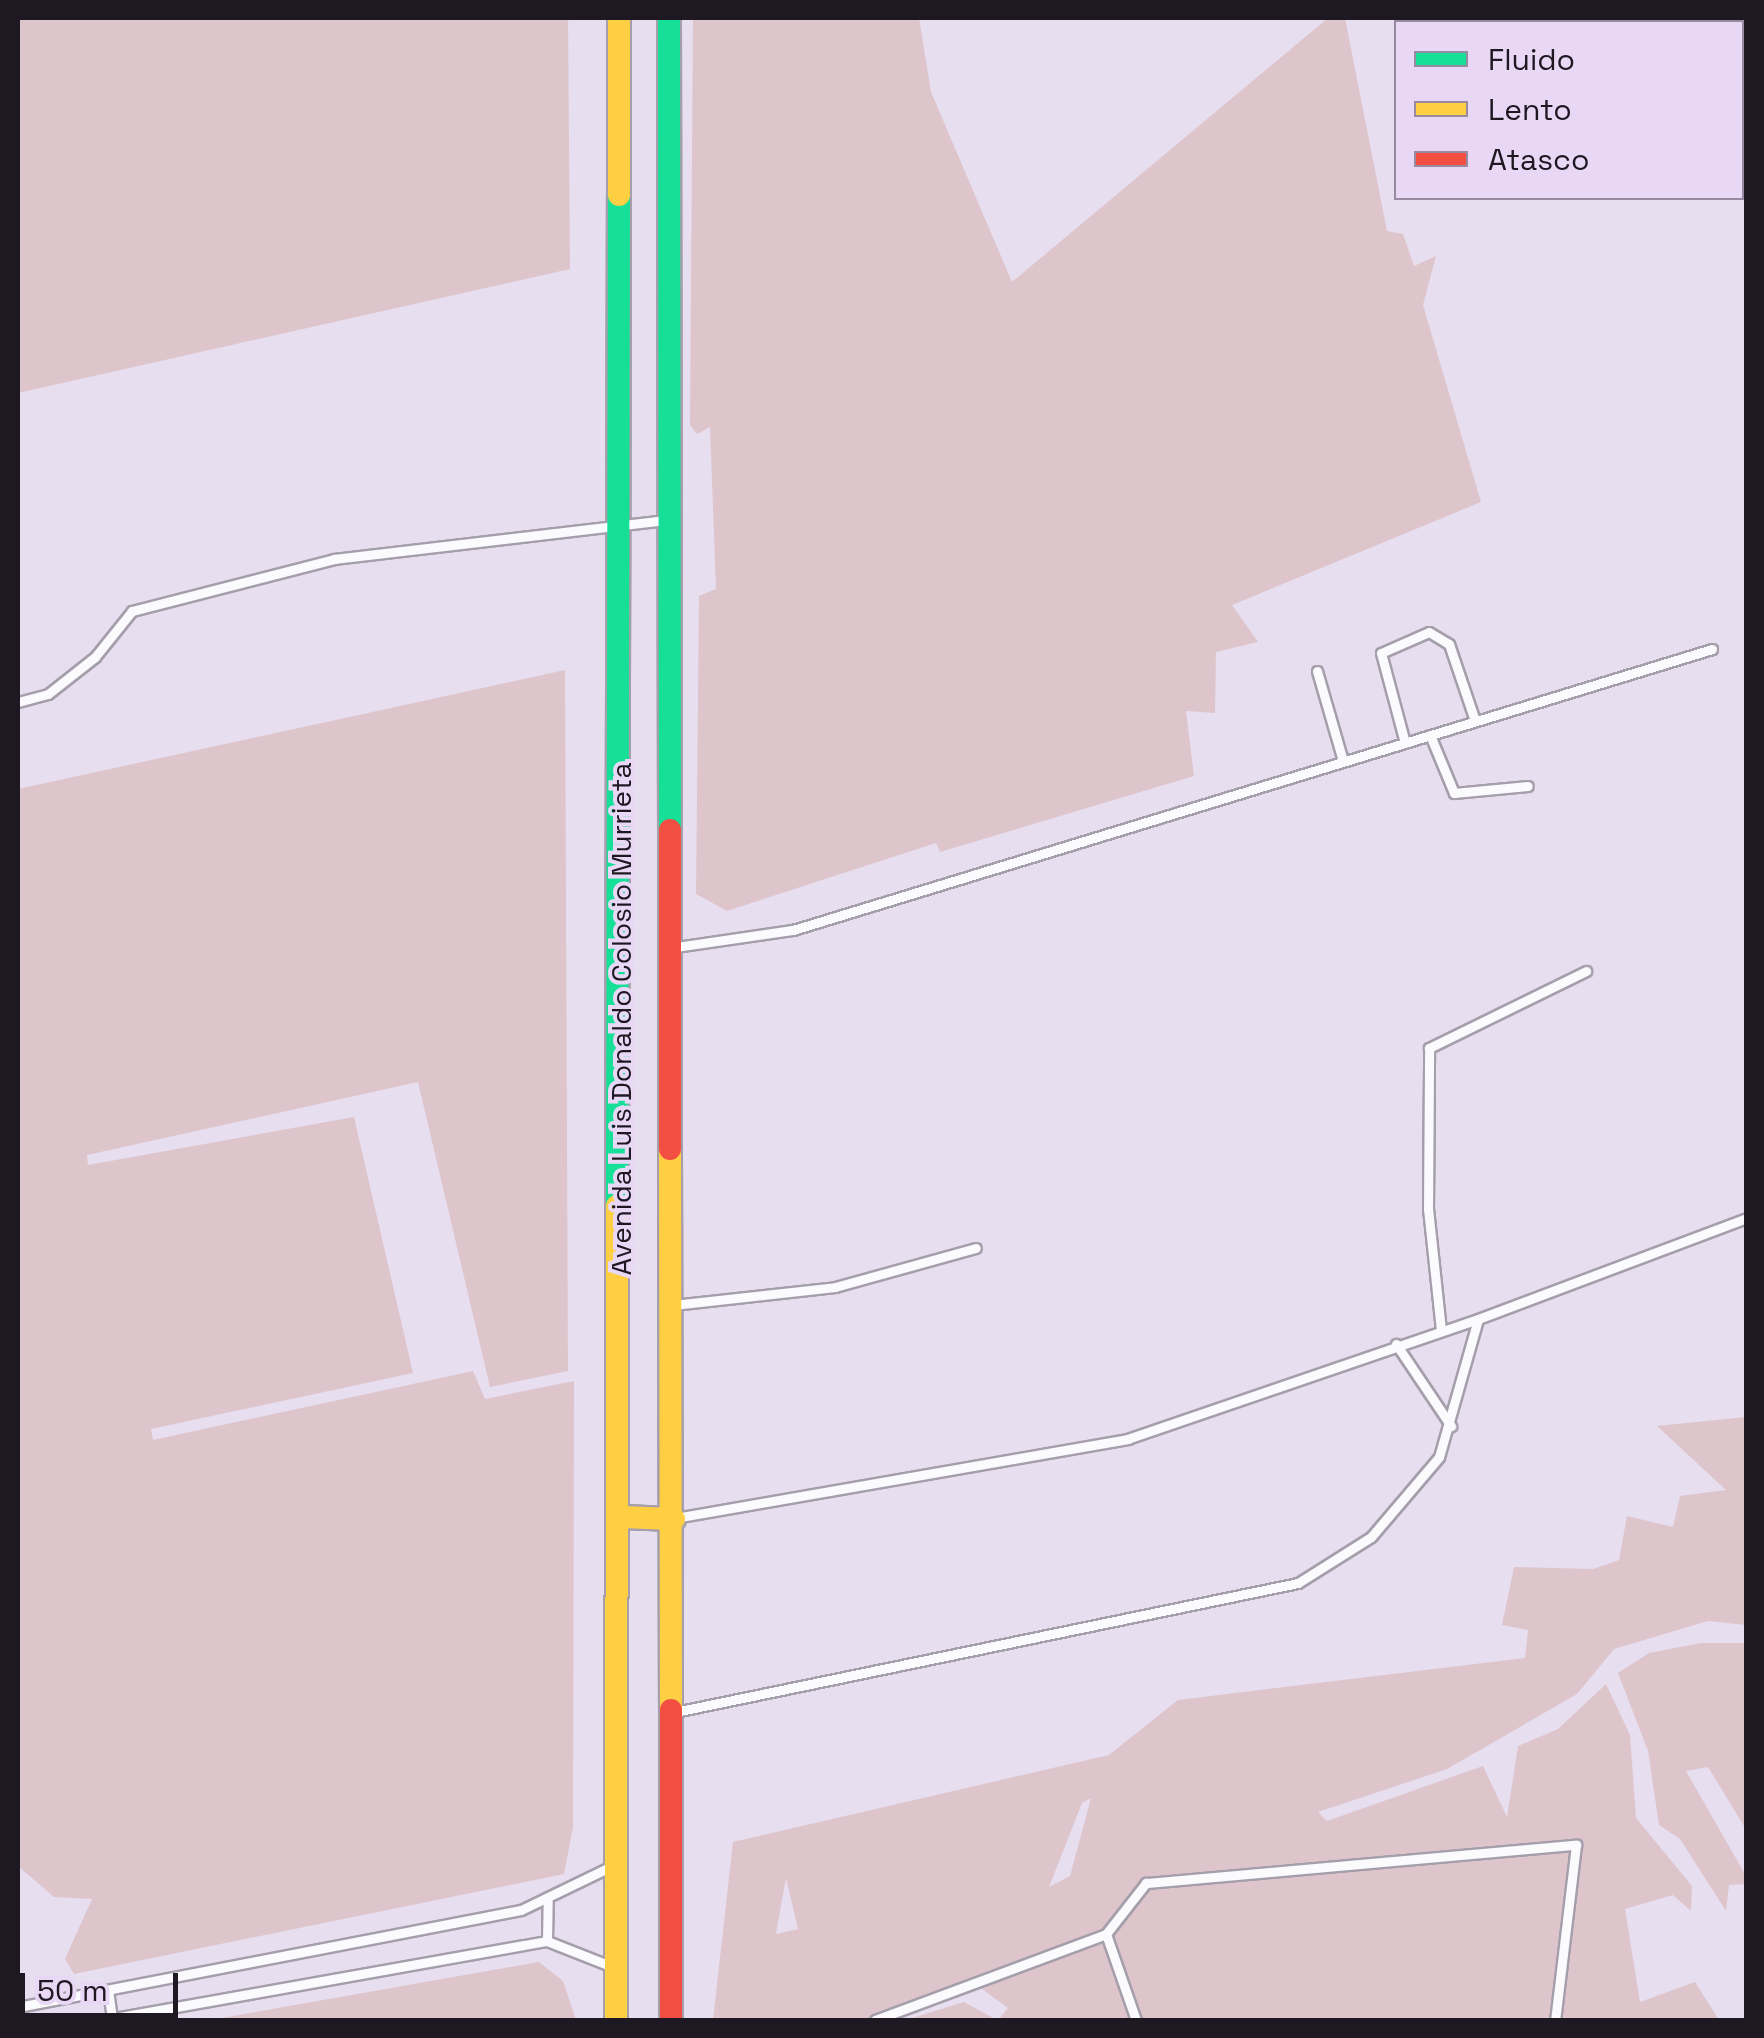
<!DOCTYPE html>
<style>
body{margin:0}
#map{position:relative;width:1764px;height:2038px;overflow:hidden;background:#e7deef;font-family:"Space Grotesk",sans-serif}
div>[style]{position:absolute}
.green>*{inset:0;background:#dec5cc}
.roads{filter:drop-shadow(2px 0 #a59eab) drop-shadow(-2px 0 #a59eab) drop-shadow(0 2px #a59eab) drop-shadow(0 -2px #a59eab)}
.lane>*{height:9px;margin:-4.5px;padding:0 4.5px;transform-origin:4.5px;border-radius:4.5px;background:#fbfafd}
.fast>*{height:22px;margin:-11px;padding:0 11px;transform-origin:11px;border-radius:11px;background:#16e098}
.slow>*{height:22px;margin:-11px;padding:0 11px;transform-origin:11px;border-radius:11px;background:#ffcf43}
.jam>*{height:22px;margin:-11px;padding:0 11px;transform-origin:11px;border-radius:11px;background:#f24e42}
span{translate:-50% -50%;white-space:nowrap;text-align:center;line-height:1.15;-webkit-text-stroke:8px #e8d8f5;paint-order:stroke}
.street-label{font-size:28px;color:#1e1822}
.frame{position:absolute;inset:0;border:20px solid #1e1822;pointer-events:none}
.legend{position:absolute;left:1394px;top:20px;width:350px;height:180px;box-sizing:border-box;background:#e8d8f5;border:2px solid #978ba1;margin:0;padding:12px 18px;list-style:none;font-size:30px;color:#1e1822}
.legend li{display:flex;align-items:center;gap:20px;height:50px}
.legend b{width:50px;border:2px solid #978ba1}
.scale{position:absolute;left:20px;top:1973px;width:158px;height:45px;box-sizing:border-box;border:5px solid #1e1822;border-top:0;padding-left:12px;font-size:30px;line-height:35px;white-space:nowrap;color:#1e1822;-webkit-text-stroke:8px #e8d8f5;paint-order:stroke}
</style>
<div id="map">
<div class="green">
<div style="clip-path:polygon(18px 18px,568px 18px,570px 269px,18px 393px)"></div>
<div style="clip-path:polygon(693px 18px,919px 18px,931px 92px,1012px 282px,1328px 18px,1345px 18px,1387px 231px,1403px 234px,1414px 266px,1436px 256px,1423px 305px,1481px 502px,1232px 605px,1258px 642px,1216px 652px,1215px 713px,1186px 711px,1194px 776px,940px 852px,936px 843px,727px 911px,696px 894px,699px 596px,716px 589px,710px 427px,697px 434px,690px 425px)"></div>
<div style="clip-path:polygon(565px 670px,568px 1371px,490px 1387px,418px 1082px,87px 1155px,88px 1165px,354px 1117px,413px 1373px,151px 1429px,153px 1440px,473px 1371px,485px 1399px,574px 1381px,573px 1827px,564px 1874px,74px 1974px,65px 1959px,92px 1899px,54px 1897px,18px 1866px,18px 789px)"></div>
<div style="clip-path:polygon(evenodd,1746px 1417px,1746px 1625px,1708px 1621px,1614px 1649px,1577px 1694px,1447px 1769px,1318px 1812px,1327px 1821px,1483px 1766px,1507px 1817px,1518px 1746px,1558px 1729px,1606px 1684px,1630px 1735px,1636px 1818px,1692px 1886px,1691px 1911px,1673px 1895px,1625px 1909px,1640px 2002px,1695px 1982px,1719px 2020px,998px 2020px,1008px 2008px,978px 1986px,895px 2020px,713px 2020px,733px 1842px,1109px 1755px,1178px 1700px,1525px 1658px,1528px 1630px,1502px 1625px,1514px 1567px,1593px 1569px,1619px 1560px,1627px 1516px,1673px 1527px,1680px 1496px,1726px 1490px,1657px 1426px,1746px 1417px,1091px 1798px,1070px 1876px,1049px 1887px,1082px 1803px,1091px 1798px,1746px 1417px,786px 1878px,798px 1929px,777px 1934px,776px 1933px,786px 1878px)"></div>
<div style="clip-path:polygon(1701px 1643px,1746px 1643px,1744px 1826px,1708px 1767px,1686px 1771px,1746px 1876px,1746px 1884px,1729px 1885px,1726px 1911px,1680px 1839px,1659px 1825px,1648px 1751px,1618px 1673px,1649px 1653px)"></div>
<div style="clip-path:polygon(539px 1962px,563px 1981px,576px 2020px,210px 2020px)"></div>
<div style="clip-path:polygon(964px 2002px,997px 2020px,906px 2020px)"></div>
</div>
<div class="roads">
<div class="lane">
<div style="left:1317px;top:671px;width:94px;rotate:73.9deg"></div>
<div style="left:18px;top:702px;width:31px;rotate:-15deg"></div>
<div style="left:48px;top:694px;width:60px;rotate:-38.2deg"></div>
<div style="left:95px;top:657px;width:59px;rotate:-51.2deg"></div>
<div style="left:132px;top:611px;width:209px;rotate:-14.4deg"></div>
<div style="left:334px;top:559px;width:336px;rotate:-6.7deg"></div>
<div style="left:1430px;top:735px;width:63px;rotate:67.5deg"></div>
<div style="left:1454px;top:793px;width:74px;rotate:-5.4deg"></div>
<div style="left:1405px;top:743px;width:93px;rotate:-104.9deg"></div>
<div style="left:1381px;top:653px;width:52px;rotate:-23.6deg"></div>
<div style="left:1429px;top:632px;width:23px;rotate:31deg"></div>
<div style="left:1449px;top:644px;width:81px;rotate:71.3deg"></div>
<div style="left:676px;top:947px;width:118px;rotate:-8.3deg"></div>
<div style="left:793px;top:930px;width:961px;rotate:-17deg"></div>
<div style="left:673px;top:1305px;width:163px;rotate:-6.3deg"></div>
<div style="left:835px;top:1287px;width:146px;rotate:-15.5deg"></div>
<div style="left:1478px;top:1319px;width:286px;rotate:-20.6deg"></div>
<div style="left:1441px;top:1330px;width:122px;rotate:-96.1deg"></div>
<div style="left:1428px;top:1209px;width:161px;rotate:-89.6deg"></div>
<div style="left:1429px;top:1048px;width:175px;rotate:-26.1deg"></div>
<div style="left:1396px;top:1344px;width:99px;rotate:56.1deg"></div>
<div style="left:675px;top:1712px;width:636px;rotate:-11.7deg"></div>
<div style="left:1298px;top:1583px;width:86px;rotate:-32.2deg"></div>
<div style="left:1371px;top:1537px;width:105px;rotate:-49.6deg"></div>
<div style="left:1439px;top:1457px;width:143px;rotate:-74.2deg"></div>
<div style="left:1478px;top:1319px;width:370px;rotate:161.1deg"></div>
<div style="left:1128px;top:1439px;width:459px;rotate:170.1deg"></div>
<div style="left:1106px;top:1934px;width:91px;rotate:70.8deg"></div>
<div style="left:547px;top:1941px;width:39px;rotate:-89deg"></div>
<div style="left:108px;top:1990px;width:29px;rotate:82deg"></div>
<div style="left:18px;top:2007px;width:512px;rotate:-10.92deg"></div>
<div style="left:521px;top:1910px;width:99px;rotate:-25.8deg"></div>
<div style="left:103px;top:2020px;width:451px;rotate:-10.1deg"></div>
<div style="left:547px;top:1941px;width:71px;rotate:21.5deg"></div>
<div style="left:875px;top:2020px;width:246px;rotate:-20.4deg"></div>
<div style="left:1106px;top:1934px;width:65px;rotate:-51.9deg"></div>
<div style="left:1146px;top:1883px;width:432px;rotate:-5.1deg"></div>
<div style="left:1576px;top:1845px;width:176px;rotate:96.8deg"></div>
</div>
<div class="fast">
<div style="left:669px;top:18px;width:812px;rotate:89.93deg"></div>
<div style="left:617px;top:1206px;width:1011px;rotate:-89.89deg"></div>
</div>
<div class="slow">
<div style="left:619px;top:195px;width:177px;rotate:-90deg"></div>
<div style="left:670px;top:1149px;width:561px;rotate:89.9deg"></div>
<div style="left:621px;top:1517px;width:53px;rotate:2.2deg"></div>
<div style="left:616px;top:2020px;width:814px;rotate:-89.93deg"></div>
</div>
<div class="jam">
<div style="left:670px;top:830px;width:319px;rotate:90deg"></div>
<div style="left:671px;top:1710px;width:310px;rotate:90deg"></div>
</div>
</div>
<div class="street-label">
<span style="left:621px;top:1019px;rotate:-90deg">Avenida Luis Donaldo Colosio Murrieta</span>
</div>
<div class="frame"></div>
<ul class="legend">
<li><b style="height:12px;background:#16e098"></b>Fluido</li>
<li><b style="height:12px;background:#ffcf43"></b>Lento</li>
<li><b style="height:12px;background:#f24e42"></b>Atasco</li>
</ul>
<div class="scale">50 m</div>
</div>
